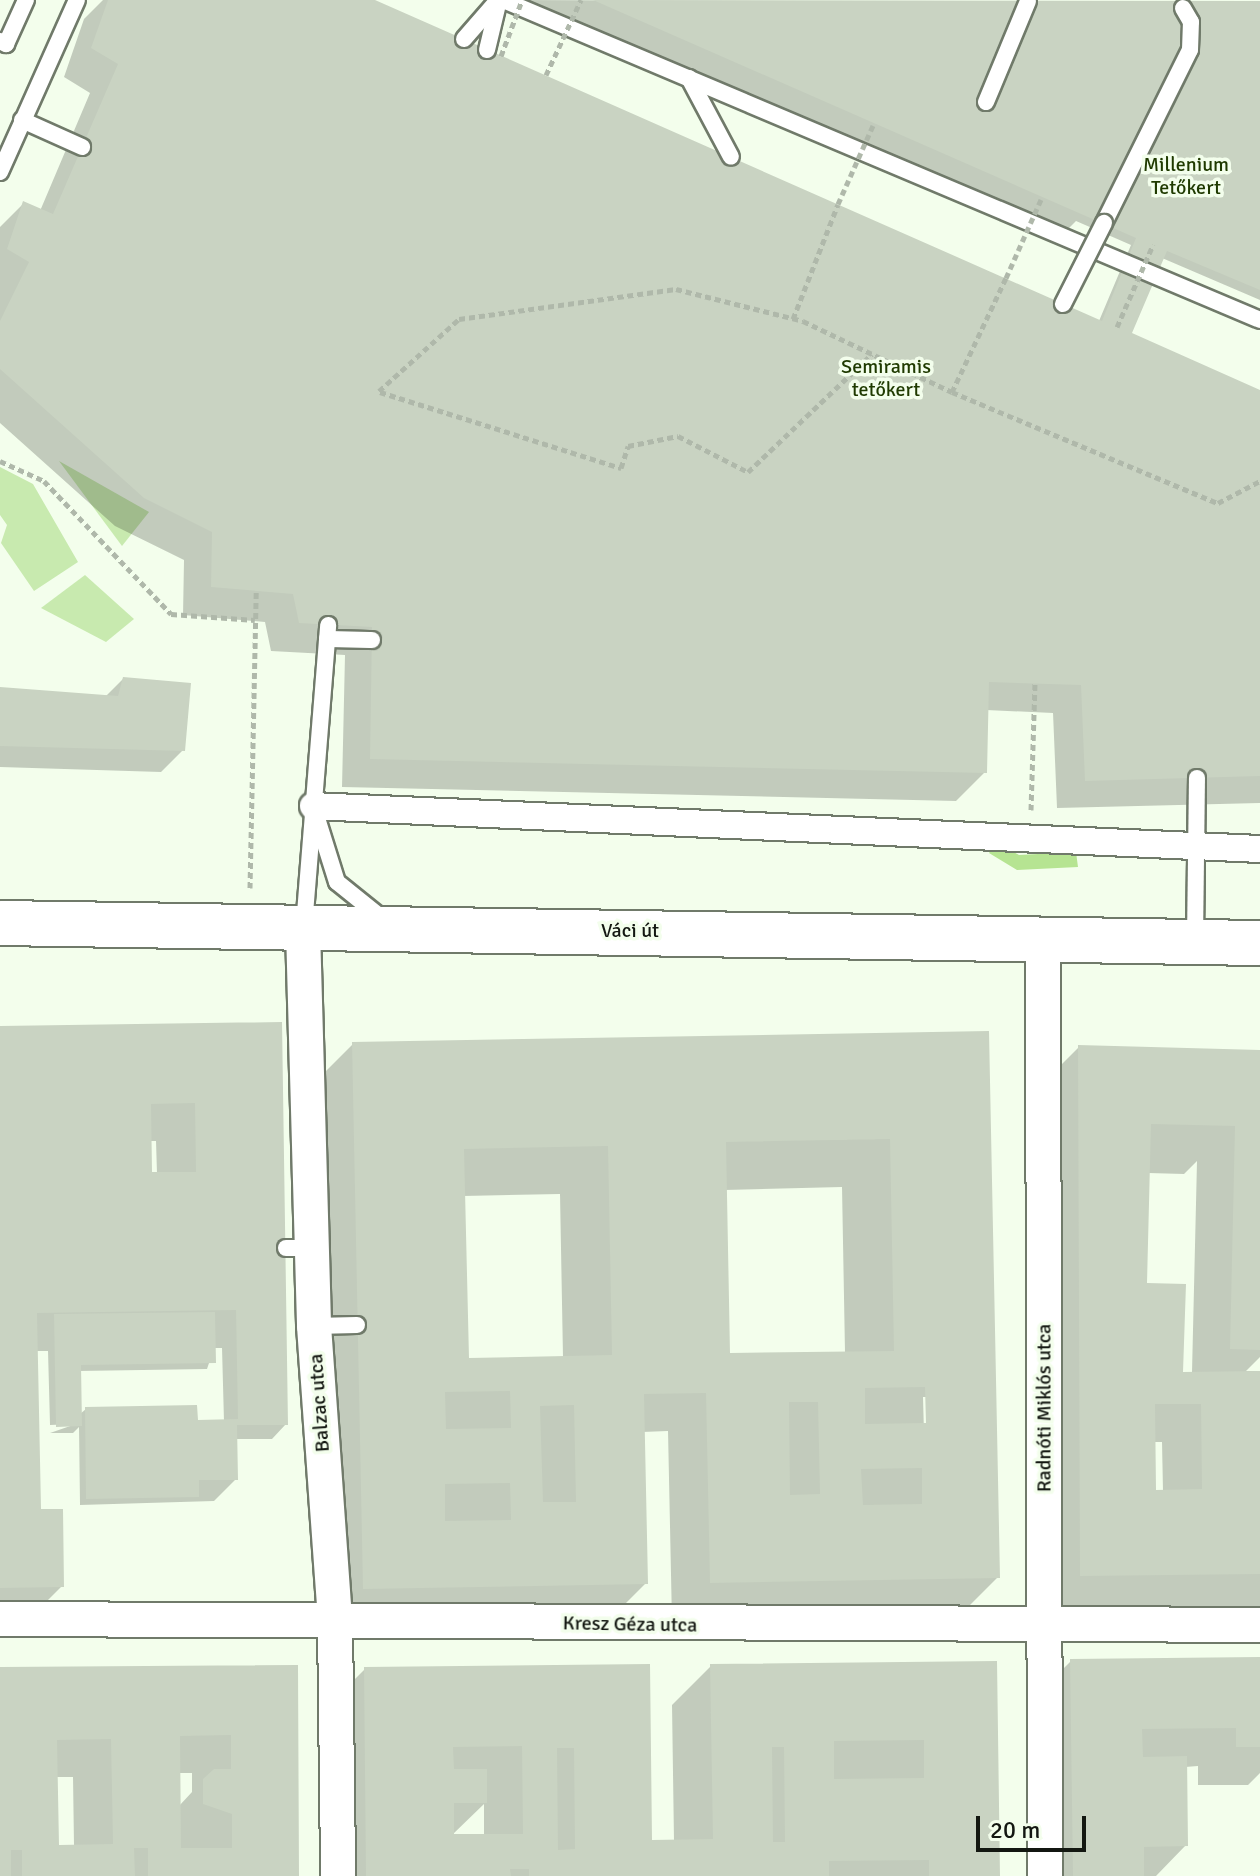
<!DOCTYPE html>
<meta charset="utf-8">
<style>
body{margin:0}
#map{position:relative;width:1260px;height:1876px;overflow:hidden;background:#f3feec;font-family:Signika,sans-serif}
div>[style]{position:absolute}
.green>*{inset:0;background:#c8eaaf}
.water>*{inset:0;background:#b6e492}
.shadow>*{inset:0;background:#0003}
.building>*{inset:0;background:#c9d3c2}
.path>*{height:5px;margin-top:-2.5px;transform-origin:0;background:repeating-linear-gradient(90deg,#afb8aa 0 6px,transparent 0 10px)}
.roads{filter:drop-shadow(2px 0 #707a6a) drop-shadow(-2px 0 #707a6a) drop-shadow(0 2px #707a6a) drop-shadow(0 -2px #707a6a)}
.service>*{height:16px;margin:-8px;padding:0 8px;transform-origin:8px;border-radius:8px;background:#fff}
.pedestrian>*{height:26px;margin:-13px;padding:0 13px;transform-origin:13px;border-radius:13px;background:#fff}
.minor>*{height:34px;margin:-17px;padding:0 17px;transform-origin:17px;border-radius:17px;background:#fff}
.secondary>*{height:44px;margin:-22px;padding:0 22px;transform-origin:22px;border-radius:22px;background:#fff}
.path-bridge>*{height:5px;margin-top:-2.5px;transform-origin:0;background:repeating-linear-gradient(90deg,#afb8aa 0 6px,transparent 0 10px)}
.bridges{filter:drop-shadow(2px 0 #707a6a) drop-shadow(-2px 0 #707a6a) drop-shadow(0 2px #707a6a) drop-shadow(0 -2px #707a6a)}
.service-bridge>*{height:16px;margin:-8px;padding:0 8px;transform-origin:8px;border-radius:8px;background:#fff}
span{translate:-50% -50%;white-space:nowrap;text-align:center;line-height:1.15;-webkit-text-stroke:7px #f3feec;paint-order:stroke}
.park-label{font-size:20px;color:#1f3a00}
.street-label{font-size:20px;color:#131711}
.scale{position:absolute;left:976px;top:1816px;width:110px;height:36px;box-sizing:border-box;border:4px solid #131711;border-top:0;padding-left:10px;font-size:24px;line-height:28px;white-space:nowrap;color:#131711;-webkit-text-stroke:6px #f3feec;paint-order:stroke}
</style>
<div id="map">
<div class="green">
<div style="clip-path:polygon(59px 461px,149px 512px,122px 546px)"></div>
<div style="clip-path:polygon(0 467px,33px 484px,78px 562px,34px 591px,1px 543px,7px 525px,0 515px)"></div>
<div style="clip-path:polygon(85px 575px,134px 619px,106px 642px,41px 608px)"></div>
</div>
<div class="water">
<div style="clip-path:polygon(996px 842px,1019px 855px,1076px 852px,1078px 867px,1017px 870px,989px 853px)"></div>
</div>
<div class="shadow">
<div style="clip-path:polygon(103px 0,370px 0,1099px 321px,1131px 245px,1076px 221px,1061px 236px,522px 0,1260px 3px,1260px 300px,1162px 258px,1130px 334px,1260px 392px,1260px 803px,1057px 808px,1053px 713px,986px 710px,985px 772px,956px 801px,342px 787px,345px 655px,271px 651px,265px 622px,183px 615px,184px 560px,115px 526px,0 423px,0 227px,23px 204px,40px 211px,90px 93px,64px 77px,84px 19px)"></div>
<div style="clip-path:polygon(123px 679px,183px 750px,161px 772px,0 767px,0 689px,105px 697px)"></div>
<div style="clip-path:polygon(evenodd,280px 1024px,286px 1424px,272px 1439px,235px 1439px,236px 1479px,214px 1501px,80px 1505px,79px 1427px,73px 1433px,50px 1433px,76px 1424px,50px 1425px,48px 1351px,36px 1351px,39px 1511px,62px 1586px,22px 1626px,0 1626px,0 1028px,280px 1024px,150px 1141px,156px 1141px,157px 1174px,150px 1174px,150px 1141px,280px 1024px,214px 1348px,222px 1348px,224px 1422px,196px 1425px,86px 1409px,80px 1414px,79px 1371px,207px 1369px,214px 1348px)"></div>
<div style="clip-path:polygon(evenodd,987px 1033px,998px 1577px,959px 1616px,672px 1622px,668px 1431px,642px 1432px,646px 1583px,607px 1622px,324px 1628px,304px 1093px,353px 1044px,987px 1033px,842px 1187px,845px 1353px,728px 1355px,725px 1190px,842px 1187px,987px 1033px,560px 1194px,563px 1358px,467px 1360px,463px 1196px,560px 1194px,987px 1033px,923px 1397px,927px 1397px,928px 1433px,924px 1433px,923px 1397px)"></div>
<div style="clip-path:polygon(evenodd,1079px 1047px,1260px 1052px,1260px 1357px,1246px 1371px,1260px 1371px,1260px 1612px,1042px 1615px,1030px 1096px,1079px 1047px,1197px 1161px,1192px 1372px,1181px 1373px,1145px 1285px,1148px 1173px,1184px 1174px,1197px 1161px,1079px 1047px,1153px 1442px,1162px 1442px,1163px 1492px,1154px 1492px,1153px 1442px)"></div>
<div style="clip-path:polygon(1260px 1659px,1260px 1773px,1248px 1785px,1198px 1785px,1198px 1766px,1185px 1767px,1186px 1845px,1156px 1876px,1034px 1876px,1032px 1700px,1071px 1661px)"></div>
<div style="clip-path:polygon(evenodd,995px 1663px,997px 1876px,328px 1876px,326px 1708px,365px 1669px,648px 1666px,650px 1842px,674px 1842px,672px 1705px,711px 1666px,995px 1663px,484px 1804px,484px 1836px,451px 1836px,484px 1804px)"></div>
<div style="clip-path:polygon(evenodd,296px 1667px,297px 1876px,0 1876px,0 1669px,296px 1667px,178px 1773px,192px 1773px,192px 1792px,179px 1806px,178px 1773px,296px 1667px,56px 1777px,73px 1777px,74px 1846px,57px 1847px,56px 1777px)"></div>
</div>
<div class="building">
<div style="clip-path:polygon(108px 0,375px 0,1102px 321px,1136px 238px,593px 0,1260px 1px,1260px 290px,1167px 251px,1132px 333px,1260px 390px,1260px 776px,1085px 781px,1081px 685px,989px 682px,987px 773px,370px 759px,372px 627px,299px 623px,293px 594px,211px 587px,212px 532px,144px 498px,0 369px,0 321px,29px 262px,7px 249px,23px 201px,53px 214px,118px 64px,91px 48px)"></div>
<div style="clip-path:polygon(123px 677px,191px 683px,185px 751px,0 746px,0 687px,118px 696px)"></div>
<div style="clip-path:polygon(evenodd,282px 1022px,288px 1425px,237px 1425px,238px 1480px,199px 1480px,199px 1497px,86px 1499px,85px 1407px,197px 1405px,198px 1420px,238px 1419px,236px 1310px,37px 1313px,41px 1509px,63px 1509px,64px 1587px,0 1588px,0 1026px,282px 1022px,195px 1103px,196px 1172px,152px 1172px,151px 1104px,195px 1103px)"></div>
<div style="clip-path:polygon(evenodd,989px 1031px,1000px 1578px,710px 1583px,706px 1393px,644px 1394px,648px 1584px,363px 1589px,352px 1042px,989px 1031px,890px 1139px,894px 1351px,730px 1353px,726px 1142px,890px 1139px,989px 1031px,608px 1146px,612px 1355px,469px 1358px,464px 1149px,608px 1146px,989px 1031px,925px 1387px,926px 1423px,865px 1424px,865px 1388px,925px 1387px,989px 1031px,510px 1391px,511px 1428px,446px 1429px,445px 1392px,510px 1391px,989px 1031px,789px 1402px,818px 1402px,820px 1494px,790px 1495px,789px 1402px,989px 1031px,574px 1405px,576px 1502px,543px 1502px,540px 1406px,574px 1405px,989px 1031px,922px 1468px,922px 1504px,863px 1505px,861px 1469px,922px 1468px,989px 1031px,510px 1483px,511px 1520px,445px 1521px,445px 1484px,510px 1483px)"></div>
<div style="clip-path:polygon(evenodd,1078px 1045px,1260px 1050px,1260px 1350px,1230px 1349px,1235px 1126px,1151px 1124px,1147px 1283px,1186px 1284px,1183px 1372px,1260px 1371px,1260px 1574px,1080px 1576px,1078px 1045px,1155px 1404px,1201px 1404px,1202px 1489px,1156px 1490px,1155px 1404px)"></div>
<div style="clip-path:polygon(215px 1312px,216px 1363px,81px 1365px,82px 1426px,56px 1427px,54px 1314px)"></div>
<div style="clip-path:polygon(1260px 1657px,1260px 1747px,1236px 1747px,1236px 1728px,1142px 1729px,1143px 1757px,1187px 1756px,1188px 1846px,1144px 1847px,1144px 1876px,1073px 1876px,1070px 1659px)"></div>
<div style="clip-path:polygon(evenodd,997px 1661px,1000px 1876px,929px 1876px,929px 1860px,829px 1861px,829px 1876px,529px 1876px,529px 1869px,510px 1869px,511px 1876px,366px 1876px,364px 1667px,650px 1664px,652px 1840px,713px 1839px,710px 1664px,997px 1661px,924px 1740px,924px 1778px,834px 1779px,834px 1741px,924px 1740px,997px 1661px,522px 1746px,523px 1834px,454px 1834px,454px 1803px,487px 1803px,487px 1769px,454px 1769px,453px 1747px,522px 1746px,997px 1661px,772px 1747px,784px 1747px,785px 1842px,773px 1842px,772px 1747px,997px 1661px,557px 1748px,574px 1748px,575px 1849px,558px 1850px,557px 1748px)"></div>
<div style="clip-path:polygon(evenodd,298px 1665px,299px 1876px,148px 1876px,148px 1848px,134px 1848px,135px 1876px,22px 1876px,22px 1850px,11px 1850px,11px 1876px,0 1876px,0 1667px,298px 1665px,231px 1735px,231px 1769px,214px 1769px,203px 1779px,203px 1804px,232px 1814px,232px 1848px,181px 1848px,180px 1736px,231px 1735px,298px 1665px,111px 1739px,113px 1844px,59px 1845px,57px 1740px,111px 1739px)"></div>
</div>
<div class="path">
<div style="left:793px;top:319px;width:123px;rotate:-68.6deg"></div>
<div style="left:379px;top:391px;width:108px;rotate:-42deg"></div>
<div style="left:459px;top:319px;width:219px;rotate:-7.9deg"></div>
<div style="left:676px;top:289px;width:131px;rotate:14.1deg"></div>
<div style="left:803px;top:321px;width:165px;rotate:25.5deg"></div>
<div style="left:952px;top:392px;width:126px;rotate:-64.7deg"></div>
<div style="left:380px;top:392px;width:253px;rotate:17.5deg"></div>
<div style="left:621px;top:468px;width:23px;rotate:-72deg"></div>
<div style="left:628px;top:446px;width:51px;rotate:-11.3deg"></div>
<div style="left:678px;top:436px;width:79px;rotate:27.2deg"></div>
<div style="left:748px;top:472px;width:171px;rotate:-43.6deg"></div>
<div style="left:952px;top:392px;width:288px;rotate:22.7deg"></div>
<div style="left:1218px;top:503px;width:47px;rotate:-27.6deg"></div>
<div style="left:0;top:461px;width:48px;rotate:24.4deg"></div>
<div style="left:44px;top:481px;width:184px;rotate:46.3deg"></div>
<div style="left:171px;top:614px;width:84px;rotate:4.1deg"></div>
<div style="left:1031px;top:810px;width:127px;rotate:-88.2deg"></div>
<div style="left:250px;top:888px;width:297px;rotate:-88.8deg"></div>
</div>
<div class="roads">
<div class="service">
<div style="left:503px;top:0;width:822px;rotate:22.91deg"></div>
<div style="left:464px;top:39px;width:52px;rotate:-48.9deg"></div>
<div style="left:0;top:41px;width:7px;rotate:27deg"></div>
<div style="left:6px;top:44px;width:48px;rotate:-65.6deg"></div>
<div style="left:487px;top:50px;width:47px;rotate:-76.6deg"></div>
<div style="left:689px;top:78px;width:89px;rotate:62deg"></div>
<div style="left:986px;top:102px;width:109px;rotate:-67.4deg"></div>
<div style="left:22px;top:120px;width:66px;rotate:24.2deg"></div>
<div style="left:0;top:172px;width:188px;rotate:-65.9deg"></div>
<div style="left:1104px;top:223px;width:193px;rotate:-63.6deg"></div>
<div style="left:1190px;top:50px;width:28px;rotate:-88deg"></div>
<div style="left:1191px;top:22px;width:16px;rotate:-120deg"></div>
<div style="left:327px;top:639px;width:45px;rotate:1.3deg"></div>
<div style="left:316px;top:815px;width:70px;rotate:72.6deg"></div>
<div style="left:337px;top:882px;width:59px;rotate:38.8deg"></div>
<div style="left:304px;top:926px;width:302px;rotate:-85.4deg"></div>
<div style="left:1195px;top:940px;width:162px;rotate:-89.3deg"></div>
<div style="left:286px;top:1248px;width:27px"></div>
<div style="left:314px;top:1326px;width:43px;rotate:-1.3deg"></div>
</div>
<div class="pedestrian">
<div style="left:313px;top:806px;width:948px;rotate:2.6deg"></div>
</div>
<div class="minor">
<div style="left:303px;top:930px;width:396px;rotate:88.4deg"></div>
<div style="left:314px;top:1326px;width:296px;rotate:85.9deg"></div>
<div style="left:335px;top:1621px;width:255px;rotate:89.3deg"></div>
<div style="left:1043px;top:939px;width:937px;rotate:89.88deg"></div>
<div style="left:0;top:1619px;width:1260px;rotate:0.27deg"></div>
</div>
<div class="secondary">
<div style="left:0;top:923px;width:1260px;rotate:0.91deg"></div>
</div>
</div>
<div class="path-bridge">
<div style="left:501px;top:56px;width:60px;rotate:-69.4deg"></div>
<div style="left:546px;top:75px;width:83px;rotate:-65deg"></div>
<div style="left:838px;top:204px;width:89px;rotate:-66deg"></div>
<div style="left:1006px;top:278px;width:89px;rotate:-66deg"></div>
<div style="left:1117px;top:327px;width:90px;rotate:-66.3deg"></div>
</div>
<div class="bridges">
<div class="service-bridge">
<div style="left:1063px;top:304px;width:91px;rotate:-63.2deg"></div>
</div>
</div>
<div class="park-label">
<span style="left:1186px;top:176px">Millenium<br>Tetőkert</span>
<span style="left:886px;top:378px">Semiramis<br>tetőkert</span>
</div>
<div class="street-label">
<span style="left:630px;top:930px">Váci út</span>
<span style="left:319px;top:1403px;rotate:-94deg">Balzac utca</span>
<span style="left:1044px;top:1408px;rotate:-90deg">Radnóti Miklós utca</span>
<span style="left:630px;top:1624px;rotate:1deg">Kresz Géza utca</span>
</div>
<div class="scale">20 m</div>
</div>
